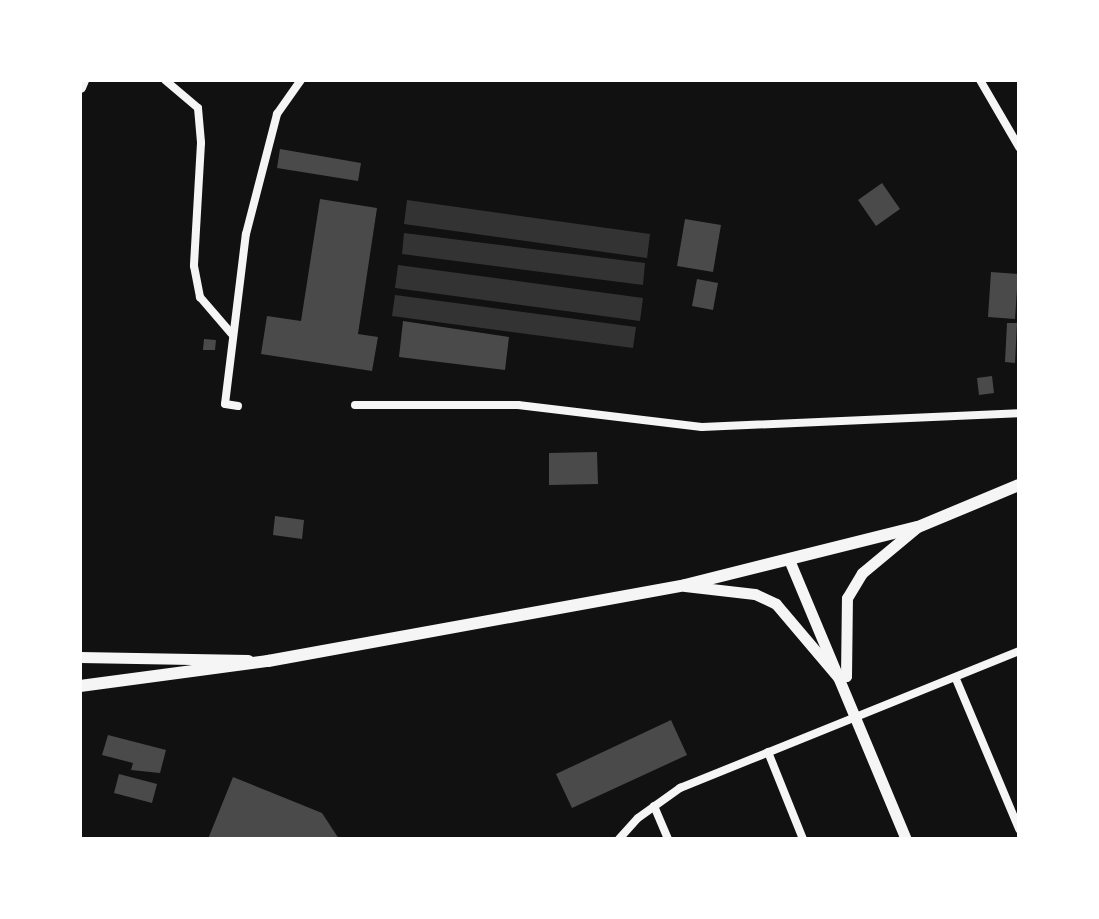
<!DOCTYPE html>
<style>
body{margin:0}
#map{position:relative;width:1099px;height:919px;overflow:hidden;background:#111;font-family:"Fira Sans Condensed",sans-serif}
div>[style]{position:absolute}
.water>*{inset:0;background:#333}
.building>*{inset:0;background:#4a4a4a}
.minor>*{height:8px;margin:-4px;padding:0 4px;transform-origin:4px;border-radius:4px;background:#f5f5f5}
.tertiary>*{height:11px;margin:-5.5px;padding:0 5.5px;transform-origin:5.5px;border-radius:5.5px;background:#f5f5f5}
.secondary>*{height:12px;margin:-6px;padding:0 6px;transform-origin:6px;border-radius:6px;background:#f5f5f5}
span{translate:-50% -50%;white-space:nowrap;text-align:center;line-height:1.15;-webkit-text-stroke:8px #fff;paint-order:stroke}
.frame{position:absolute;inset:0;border:82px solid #fff;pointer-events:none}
</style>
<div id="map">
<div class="water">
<div style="clip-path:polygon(407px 200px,650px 234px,647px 258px,404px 224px)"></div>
<div style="clip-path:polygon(404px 233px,645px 263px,643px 285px,402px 254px)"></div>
<div style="clip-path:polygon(398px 265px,643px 298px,640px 321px,395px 288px)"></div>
<div style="clip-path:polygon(395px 295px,636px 327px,633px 348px,392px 316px)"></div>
</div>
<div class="building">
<div style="clip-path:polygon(280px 149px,361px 163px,358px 181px,277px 168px)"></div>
<div style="clip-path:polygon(882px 183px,900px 209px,876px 226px,858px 200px)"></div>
<div style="clip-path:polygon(320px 199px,377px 208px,358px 334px,378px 337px,372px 371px,261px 354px,267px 316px,301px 321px)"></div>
<div style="clip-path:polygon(685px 219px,721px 225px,713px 272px,677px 266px)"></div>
<div style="clip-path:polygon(991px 272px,1018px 274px,1015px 319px,988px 317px)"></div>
<div style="clip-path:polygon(697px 279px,718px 283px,713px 310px,692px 306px)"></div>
<div style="clip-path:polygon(403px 321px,509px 337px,505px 370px,399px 357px)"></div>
<div style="clip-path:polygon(1007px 323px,1017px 323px,1015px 363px,1005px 362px)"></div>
<div style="clip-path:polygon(204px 339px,216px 340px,215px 350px,203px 350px)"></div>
<div style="clip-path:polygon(992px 376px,994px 393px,979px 395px,977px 378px)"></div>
<div style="clip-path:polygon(597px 452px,598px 484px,549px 485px,549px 453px)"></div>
<div style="clip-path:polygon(275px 516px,304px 520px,302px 539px,273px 535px)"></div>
<div style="clip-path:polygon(671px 720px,687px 755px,572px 808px,556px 774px)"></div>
<div style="clip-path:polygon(108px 735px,166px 750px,160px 773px,131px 770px,133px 763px,102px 755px)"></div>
<div style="clip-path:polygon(119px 774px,157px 784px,152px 803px,114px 793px)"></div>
<div style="clip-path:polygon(233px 777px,322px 813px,339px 839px,208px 839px)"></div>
</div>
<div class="minor">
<div style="left:165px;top:80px;width:43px;rotate:40.3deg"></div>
<div style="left:198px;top:108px;width:35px;rotate:85deg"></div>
<div style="left:201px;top:143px;width:123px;rotate:93.3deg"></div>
<div style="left:194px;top:266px;width:32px;rotate:79deg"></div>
<div style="left:200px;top:297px;width:48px;rotate:49.3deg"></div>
<div style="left:980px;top:80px;width:78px;rotate:59.8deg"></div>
<div style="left:355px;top:405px;width:163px"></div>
<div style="left:518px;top:405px;width:185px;rotate:6.8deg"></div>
<div style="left:702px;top:427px;width:317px;rotate:-2.5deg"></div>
<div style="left:238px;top:406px;width:13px;rotate:-171deg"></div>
<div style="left:225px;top:404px;width:171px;rotate:-83deg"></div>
<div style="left:246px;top:234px;width:124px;rotate:-75.5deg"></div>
<div style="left:277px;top:114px;width:42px;rotate:-54.8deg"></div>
<div style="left:956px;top:679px;width:163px;rotate:67.2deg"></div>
<div style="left:768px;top:752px;width:94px;rotate:68.1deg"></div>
<div style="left:654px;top:806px;width:36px;rotate:67deg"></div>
<div style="left:619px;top:839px;width:28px;rotate:-48deg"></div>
<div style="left:638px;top:818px;width:52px;rotate:-35.5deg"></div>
<div style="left:680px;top:788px;width:366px;rotate:-22deg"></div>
</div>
<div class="tertiary">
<div style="left:80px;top:87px;width:8px;rotate:-67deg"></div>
<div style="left:790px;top:562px;width:300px;rotate:67.3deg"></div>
<div style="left:685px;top:586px;width:70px;rotate:6.5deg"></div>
<div style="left:755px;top:594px;width:23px;rotate:25deg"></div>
<div style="left:776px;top:604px;width:96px;rotate:49.7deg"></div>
<div style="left:838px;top:677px;width:8px;rotate:-7deg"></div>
<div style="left:846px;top:676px;width:78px;rotate:-89.3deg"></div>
<div style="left:847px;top:598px;width:29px;rotate:-59deg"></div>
<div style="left:862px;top:573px;width:70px;rotate:-39.8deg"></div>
<div style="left:80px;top:657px;width:168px;rotate:1deg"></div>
</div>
<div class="secondary">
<div style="left:80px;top:686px;width:190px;rotate:-7.6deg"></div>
<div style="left:268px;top:661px;width:424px;rotate:-10.3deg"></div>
<div style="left:685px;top:585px;width:240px;rotate:-14deg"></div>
<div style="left:918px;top:527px;width:109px;rotate:-22.6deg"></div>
</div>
<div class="frame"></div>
</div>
